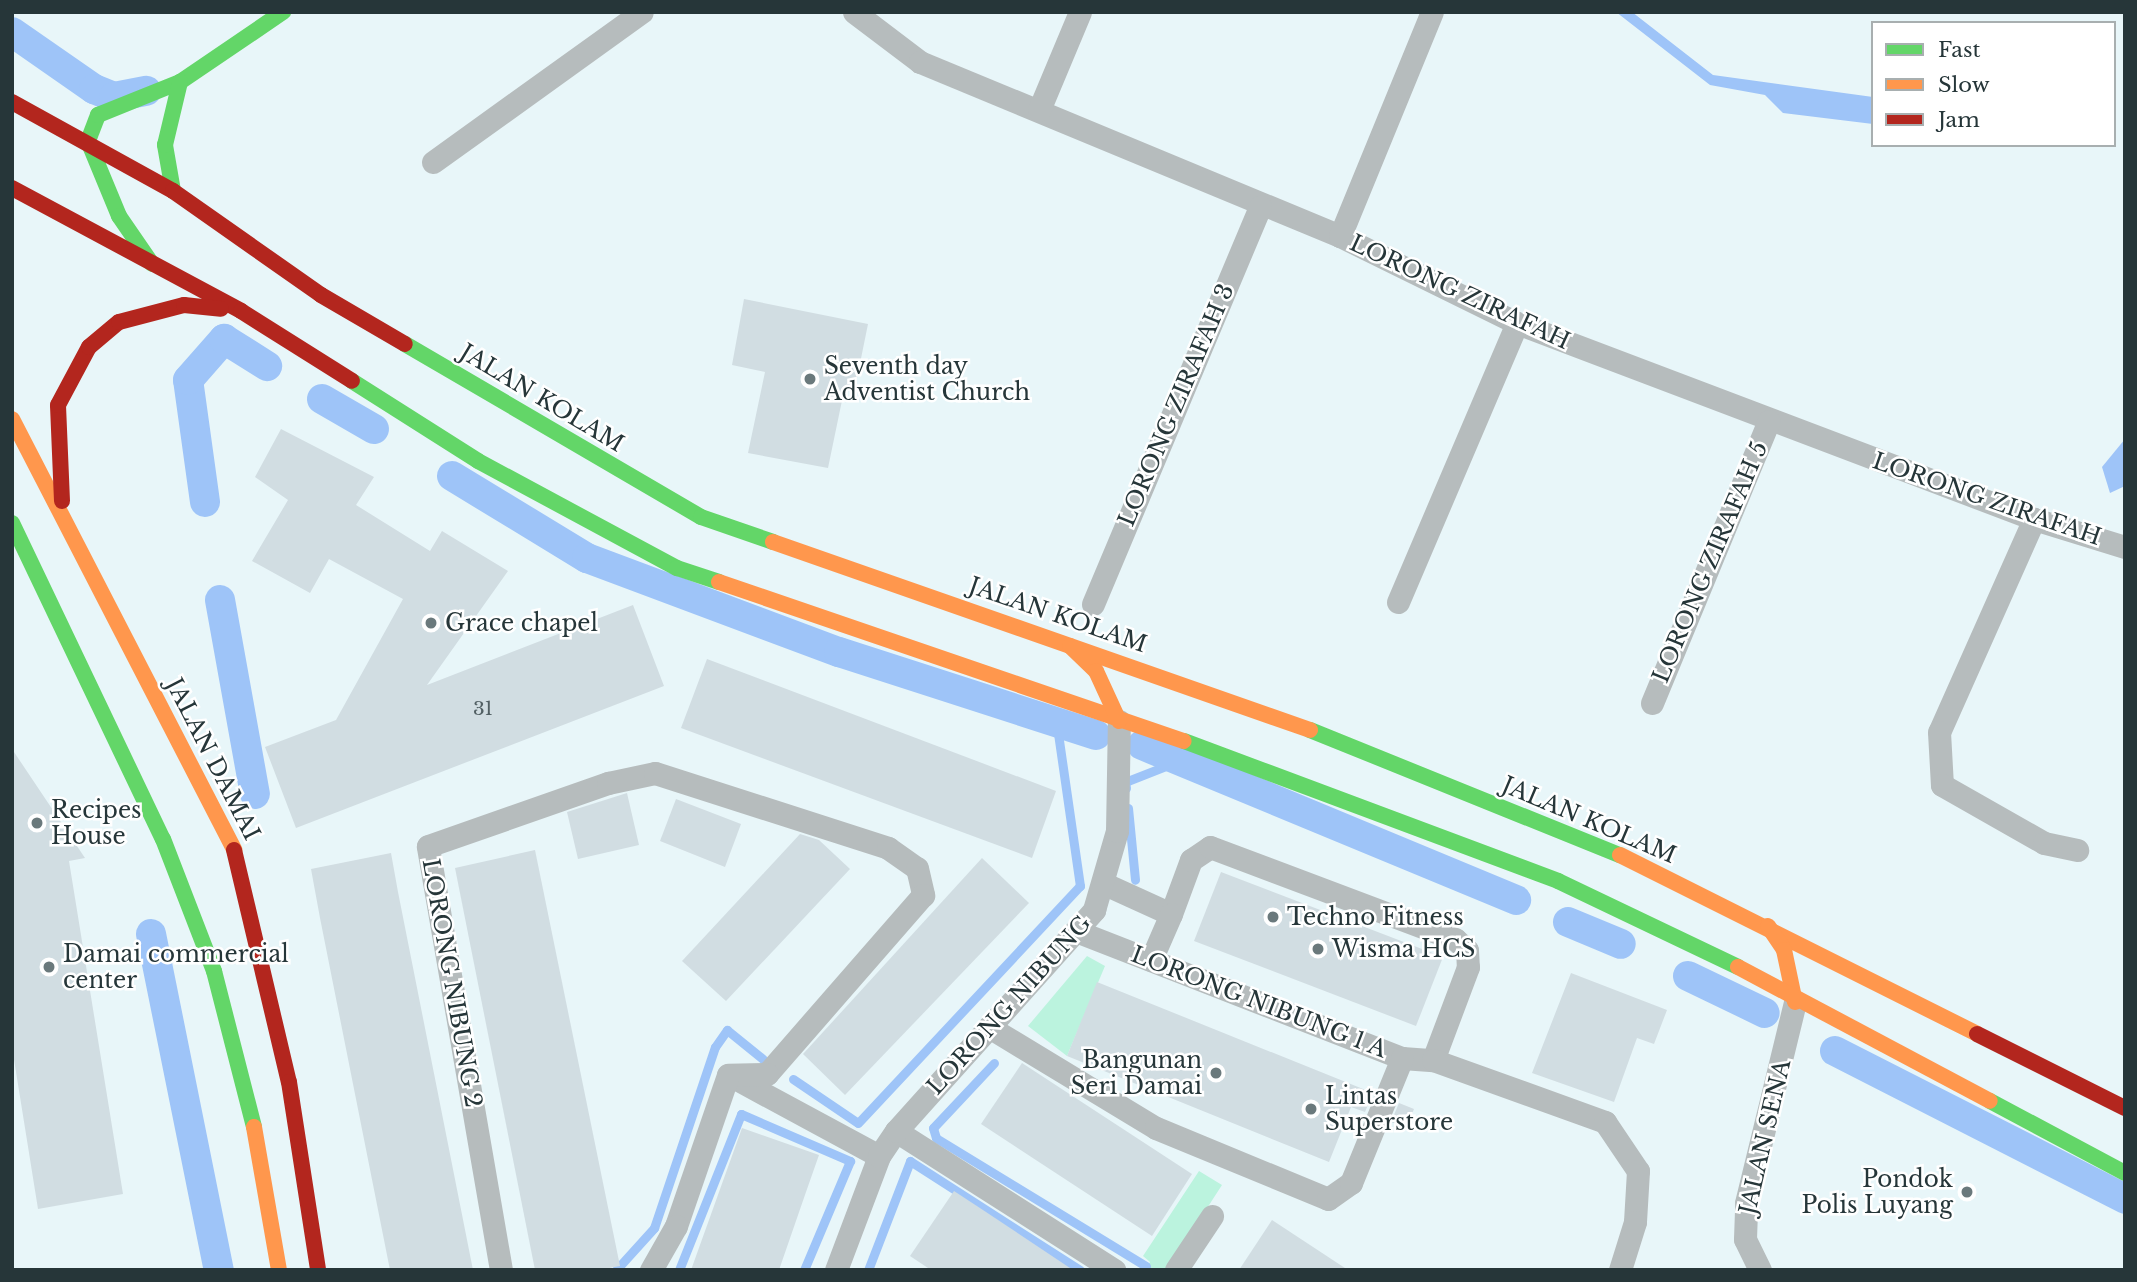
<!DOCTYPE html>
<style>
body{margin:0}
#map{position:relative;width:2137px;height:1282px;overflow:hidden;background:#e8f6f9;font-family:"Libre Baskerville",serif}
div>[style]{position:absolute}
.green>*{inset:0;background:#bbf3de}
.water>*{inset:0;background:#9ec4f8}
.stream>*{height:9px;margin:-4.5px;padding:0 4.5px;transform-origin:4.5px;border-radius:4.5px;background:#9ec4f8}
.canal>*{height:30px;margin:-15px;padding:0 15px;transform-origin:15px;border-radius:15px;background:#9ec4f8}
.building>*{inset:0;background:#d1dde2}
.street>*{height:23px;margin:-11.5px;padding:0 11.5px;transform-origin:11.5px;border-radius:11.5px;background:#b6bcbd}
.fast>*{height:16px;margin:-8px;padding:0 8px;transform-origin:8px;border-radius:8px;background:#63d668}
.slow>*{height:16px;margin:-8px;padding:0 8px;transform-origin:8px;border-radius:8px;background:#ff974d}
.jam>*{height:16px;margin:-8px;padding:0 8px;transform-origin:8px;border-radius:8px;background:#b3261e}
.dots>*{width:19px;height:19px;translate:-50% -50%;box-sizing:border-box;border:4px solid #fff;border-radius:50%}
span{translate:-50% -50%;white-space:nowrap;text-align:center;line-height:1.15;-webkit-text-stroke:5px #fff;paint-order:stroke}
.number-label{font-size:19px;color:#526064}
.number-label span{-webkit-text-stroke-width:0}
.street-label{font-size:23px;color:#263639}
.poi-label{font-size:23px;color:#263639}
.left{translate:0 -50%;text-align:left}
.right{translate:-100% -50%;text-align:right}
.frame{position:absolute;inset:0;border:14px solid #263639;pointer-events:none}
.legend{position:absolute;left:1871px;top:21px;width:245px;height:126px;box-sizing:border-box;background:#fff;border:2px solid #a8afb0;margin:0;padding:9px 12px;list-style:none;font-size:21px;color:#263639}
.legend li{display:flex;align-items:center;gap:14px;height:35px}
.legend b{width:35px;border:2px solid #a8afb0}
</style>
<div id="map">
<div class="green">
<div style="clip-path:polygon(1087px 956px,1105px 966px,1067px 1056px,1028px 1026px)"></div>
<div style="clip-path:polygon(1199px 1171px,1222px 1185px,1167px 1270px,1146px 1268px,1150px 1262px,1143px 1256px)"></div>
</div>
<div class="water">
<div style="clip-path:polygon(1616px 12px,1632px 12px,1713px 75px,1873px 97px,1873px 124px,1783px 113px,1765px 95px,1710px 85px)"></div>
<div style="clip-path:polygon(2125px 439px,2125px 486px,2110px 493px,2102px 467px)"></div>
</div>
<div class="stream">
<div style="left:1126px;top:788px;width:6px;rotate:-99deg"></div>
<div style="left:1125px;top:782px;width:60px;rotate:-21.4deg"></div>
<div style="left:1128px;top:808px;width:72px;rotate:84.4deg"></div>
<div style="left:994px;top:1063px;width:89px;rotate:133.2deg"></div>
<div style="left:933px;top:1128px;width:10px;rotate:73deg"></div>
<div style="left:936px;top:1138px;width:246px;rotate:31.4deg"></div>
<div style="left:793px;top:1079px;width:78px;rotate:34.1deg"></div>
<div style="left:858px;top:1123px;width:325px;rotate:-46.9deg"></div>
<div style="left:1080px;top:886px;width:162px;rotate:-98.2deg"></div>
<div style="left:616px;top:1270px;width:57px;rotate:-47.9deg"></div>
<div style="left:654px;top:1228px;width:191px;rotate:-71.4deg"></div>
<div style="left:715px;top:1047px;width:21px;rotate:-55deg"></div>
<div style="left:727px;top:1030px;width:46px;rotate:38.9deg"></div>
<div style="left:679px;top:1270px;width:168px;rotate:-68.3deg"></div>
<div style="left:741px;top:1114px;width:119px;rotate:23.3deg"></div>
<div style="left:850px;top:1161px;width:118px;rotate:112.9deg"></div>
<div style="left:868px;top:1270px;width:117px;rotate:-68.9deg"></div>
<div style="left:910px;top:1161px;width:202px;rotate:32.7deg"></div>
</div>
<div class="canal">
<div style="left:12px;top:32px;width:100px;rotate:34.8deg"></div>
<div style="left:94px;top:89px;width:22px;rotate:22deg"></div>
<div style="left:114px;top:97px;width:33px;rotate:-11deg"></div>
<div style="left:322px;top:399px;width:60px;rotate:30deg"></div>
<div style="left:452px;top:476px;width:158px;rotate:31.3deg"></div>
<div style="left:587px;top:558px;width:269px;rotate:20.5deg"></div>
<div style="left:839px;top:652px;width:270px;rotate:17.9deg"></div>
<div style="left:205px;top:502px;width:123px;rotate:-97.9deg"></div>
<div style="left:188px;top:380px;width:55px;rotate:-48.7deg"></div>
<div style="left:224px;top:339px;width:51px;rotate:32.1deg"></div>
<div style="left:220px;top:600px;width:197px;rotate:79.8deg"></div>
<div style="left:1142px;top:745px;width:405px;rotate:22.5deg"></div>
<div style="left:1568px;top:922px;width:57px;rotate:22.5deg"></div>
<div style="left:151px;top:934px;width:343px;rotate:78.6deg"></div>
<div style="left:1688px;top:976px;width:85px;rotate:25.7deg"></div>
<div style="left:1835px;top:1051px;width:326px;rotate:27deg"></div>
</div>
<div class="building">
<div style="clip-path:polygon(744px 299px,868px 324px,855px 388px,845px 386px,828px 468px,748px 453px,765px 372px,732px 365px)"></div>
<div style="clip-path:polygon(281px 429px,374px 477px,356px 505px,430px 551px,442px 531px,508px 571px,427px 685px,633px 605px,664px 686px,296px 828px,265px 747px,336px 720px,403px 599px,329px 559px,310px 593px,252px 561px,288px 500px,255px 477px)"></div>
<div style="clip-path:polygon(707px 659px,1056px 791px,1032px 858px,681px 728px)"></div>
<div style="clip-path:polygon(12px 749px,85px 858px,69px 861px,123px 1194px,38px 1209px,12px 1047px)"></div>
<div style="clip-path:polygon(627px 793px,639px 845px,578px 859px,567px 812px)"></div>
<div style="clip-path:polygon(676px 799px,741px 824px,725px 867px,660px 841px)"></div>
<div style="clip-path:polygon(800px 834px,819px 840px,850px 869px,726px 1001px,682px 961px)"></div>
<div style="clip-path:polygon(535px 850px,620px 1266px,599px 1270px,535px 1270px,455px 868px)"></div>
<div style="clip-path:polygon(391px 853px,398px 892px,473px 1270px,390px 1270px,320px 918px,311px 869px)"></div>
<div style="clip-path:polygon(982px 858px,1029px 903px,845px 1095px,803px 1054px)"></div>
<div style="clip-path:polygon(1221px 872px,1443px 957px,1416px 1026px,1194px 941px)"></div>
<div style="clip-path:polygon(1571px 973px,1667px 1010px,1654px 1044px,1637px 1038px,1614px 1102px,1532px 1073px)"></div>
<div style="clip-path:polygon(1097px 982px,1373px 1093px,1365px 1112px,1351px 1107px,1329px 1162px,1067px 1056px)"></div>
<div style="clip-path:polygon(1022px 1063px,1192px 1174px,1152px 1236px,981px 1124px)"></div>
<div style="clip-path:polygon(1399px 1103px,1414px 1109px,1406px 1128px,1391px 1122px)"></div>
<div style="clip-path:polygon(742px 1128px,819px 1155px,806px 1192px,779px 1270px,691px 1270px)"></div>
<div style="clip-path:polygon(954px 1191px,986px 1212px,1073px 1270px,931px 1270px,910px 1256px)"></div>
<div style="clip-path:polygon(1272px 1220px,1348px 1270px,1239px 1270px)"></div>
</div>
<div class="street">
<div style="left:854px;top:12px;width:83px;rotate:37.1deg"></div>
<div style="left:920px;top:62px;width:455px;rotate:22.5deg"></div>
<div style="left:1340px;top:236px;width:197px;rotate:26.2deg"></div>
<div style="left:1517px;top:323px;width:553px;rotate:20.76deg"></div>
<div style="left:2034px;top:519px;width:95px;rotate:17.1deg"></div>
<div style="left:1039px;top:110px;width:106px;rotate:-67.3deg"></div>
<div style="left:433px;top:162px;width:257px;rotate:-35.7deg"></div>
<div style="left:1340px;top:236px;width:242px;rotate:-67.7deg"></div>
<div style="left:2034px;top:519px;width:233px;rotate:114deg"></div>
<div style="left:1939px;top:732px;width:53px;rotate:86.8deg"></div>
<div style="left:1942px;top:785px;width:117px;rotate:29.6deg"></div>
<div style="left:2044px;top:843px;width:34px;rotate:12deg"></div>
<div style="left:1398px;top:602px;width:303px;rotate:-66.9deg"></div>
<div style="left:1093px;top:604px;width:431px;rotate:-67.2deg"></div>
<div style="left:1652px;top:703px;width:305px;rotate:-67.5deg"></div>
<div style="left:1107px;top:885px;width:70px;rotate:24.4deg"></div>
<div style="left:1171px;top:914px;width:58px;rotate:-69.7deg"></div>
<div style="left:1191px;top:860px;width:23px;rotate:-34deg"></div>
<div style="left:1210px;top:847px;width:262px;rotate:20.6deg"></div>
<div style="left:1455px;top:939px;width:16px;rotate:43deg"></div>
<div style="left:1467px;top:950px;width:17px;rotate:87deg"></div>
<div style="left:1468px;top:967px;width:99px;rotate:110.6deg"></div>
<div style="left:1076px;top:931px;width:350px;rotate:21.3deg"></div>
<div style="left:1402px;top:1058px;width:31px;rotate:4deg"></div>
<div style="left:1433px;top:1060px;width:183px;rotate:19.8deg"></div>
<div style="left:1605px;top:1122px;width:59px;rotate:56deg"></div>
<div style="left:1638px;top:1171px;width:51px;rotate:93.4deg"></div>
<div style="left:1635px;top:1222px;width:50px;rotate:107.4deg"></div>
<div style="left:1151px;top:960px;width:50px;rotate:-66.5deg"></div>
<div style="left:989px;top:1027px;width:195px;rotate:31.2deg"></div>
<div style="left:1156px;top:1128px;width:186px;rotate:22.4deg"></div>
<div style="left:1328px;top:1199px;width:28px;rotate:-35deg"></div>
<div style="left:1351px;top:1183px;width:135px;rotate:-67.8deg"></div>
<div style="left:731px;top:1076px;width:168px;rotate:28.4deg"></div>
<div style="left:896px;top:1131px;width:259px;rotate:32.5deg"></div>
<div style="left:501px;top:1270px;width:430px;rotate:-99.8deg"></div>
<div style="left:428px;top:846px;width:191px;rotate:-19.3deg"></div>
<div style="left:608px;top:783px;width:48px;rotate:-12deg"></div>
<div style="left:655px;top:773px;width:245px;rotate:17.8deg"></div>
<div style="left:888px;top:848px;width:35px;rotate:35deg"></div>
<div style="left:917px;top:868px;width:28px;rotate:77deg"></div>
<div style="left:923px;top:895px;width:237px;rotate:131.1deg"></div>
<div style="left:767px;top:1074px;width:39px;rotate:179deg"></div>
<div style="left:728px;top:1075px;width:160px;rotate:109deg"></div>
<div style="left:676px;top:1226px;width:51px;rotate:119.6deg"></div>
<div style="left:836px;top:1270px;width:122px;rotate:-69.3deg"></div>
<div style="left:879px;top:1156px;width:30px;rotate:-56deg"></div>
<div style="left:896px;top:1131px;width:297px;rotate:-48.1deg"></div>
<div style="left:1094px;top:910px;width:82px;rotate:-73.8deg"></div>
<div style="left:1117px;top:831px;width:110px;rotate:-89deg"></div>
<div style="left:1176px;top:1270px;width:65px;rotate:-56.3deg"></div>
<div style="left:1760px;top:1270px;width:34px;rotate:-116deg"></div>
<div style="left:1745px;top:1239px;width:36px;rotate:-88deg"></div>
<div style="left:1746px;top:1203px;width:207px;rotate:-76.3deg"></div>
</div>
<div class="fast">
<div style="left:88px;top:141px;width:28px;rotate:-69deg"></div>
<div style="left:98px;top:115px;width:88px;rotate:-21.9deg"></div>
<div style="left:180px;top:82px;width:125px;rotate:-34.2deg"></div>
<div style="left:88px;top:141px;width:81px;rotate:67.5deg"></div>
<div style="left:119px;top:216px;width:58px;rotate:55.5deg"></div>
<div style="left:173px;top:191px;width:47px;rotate:-99.9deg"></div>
<div style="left:165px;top:145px;width:65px;rotate:-76.6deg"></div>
<div style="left:405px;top:344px;width:343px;rotate:30.3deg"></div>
<div style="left:701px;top:517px;width:76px;rotate:19.1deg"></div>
<div style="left:352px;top:381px;width:149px;rotate:32.4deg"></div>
<div style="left:478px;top:461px;width:226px;rotate:28.3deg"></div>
<div style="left:677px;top:568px;width:44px;rotate:18.4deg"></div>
<div style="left:12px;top:523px;width:350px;rotate:64.5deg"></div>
<div style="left:163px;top:839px;width:142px;rotate:68.9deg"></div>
<div style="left:214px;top:971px;width:161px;rotate:75.6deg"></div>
<div style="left:1310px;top:730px;width:334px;rotate:22deg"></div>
<div style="left:1184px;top:741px;width:399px;rotate:20.5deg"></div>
<div style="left:1558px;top:881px;width:199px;rotate:25.5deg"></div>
<div style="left:1990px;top:1101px;width:153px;rotate:28.1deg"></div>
</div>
<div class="slow">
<div style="left:12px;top:419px;width:485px;rotate:62.7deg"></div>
<div style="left:773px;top:542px;width:569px;rotate:19.29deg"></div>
<div style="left:719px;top:582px;width:491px;rotate:18.9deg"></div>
<div style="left:1070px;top:646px;width:36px;rotate:44deg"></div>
<div style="left:1096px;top:671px;width:55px;rotate:65.3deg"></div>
<div style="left:1620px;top:855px;width:399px;rotate:26.6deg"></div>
<div style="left:1768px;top:926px;width:29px;rotate:56deg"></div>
<div style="left:1784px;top:950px;width:53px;rotate:78.1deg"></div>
<div style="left:1738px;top:967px;width:285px;rotate:28deg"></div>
<div style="left:254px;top:1127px;width:145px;rotate:80.1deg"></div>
</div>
<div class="jam">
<div style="left:12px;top:102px;width:184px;rotate:28.9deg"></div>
<div style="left:173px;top:191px;width:181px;rotate:35.1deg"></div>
<div style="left:321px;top:295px;width:97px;rotate:30.3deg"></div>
<div style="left:12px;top:188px;width:260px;rotate:28.2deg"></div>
<div style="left:241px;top:311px;width:131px;rotate:32.2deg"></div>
<div style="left:62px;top:501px;width:96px;rotate:-92.4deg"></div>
<div style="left:58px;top:405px;width:66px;rotate:-61.9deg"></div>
<div style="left:89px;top:347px;width:39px;rotate:-40deg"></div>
<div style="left:119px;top:322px;width:67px;rotate:-14.7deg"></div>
<div style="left:184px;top:305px;width:37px;rotate:6deg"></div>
<div style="left:234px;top:850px;width:238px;rotate:76.7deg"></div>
<div style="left:289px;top:1082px;width:190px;rotate:81.2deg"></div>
<div style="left:1977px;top:1034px;width:165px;rotate:26.6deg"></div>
</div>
<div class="dots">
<div style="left:810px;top:379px;background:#6a797c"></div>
<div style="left:431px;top:623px;background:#6a797c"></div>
<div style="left:37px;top:823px;background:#6a797c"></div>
<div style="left:1273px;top:917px;background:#6a797c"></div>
<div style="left:1318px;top:949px;background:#6a797c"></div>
<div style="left:49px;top:967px;background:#6a797c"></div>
<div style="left:1216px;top:1073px;background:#6a797c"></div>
<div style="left:1311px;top:1109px;background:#6a797c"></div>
<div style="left:1967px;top:1192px;background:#6a797c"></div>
</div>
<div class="number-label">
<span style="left:483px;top:709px">31</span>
</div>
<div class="street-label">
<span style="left:1460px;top:292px;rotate:25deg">LORONG ZIRAFAH</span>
<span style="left:542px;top:398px;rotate:31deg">JALAN KOLAM</span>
<span style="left:1176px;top:405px;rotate:-67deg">LORONG ZIRAFAH 3</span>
<span style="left:1987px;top:499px;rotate:19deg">LORONG ZIRAFAH</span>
<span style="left:1710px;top:562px;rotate:-67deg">LORONG ZIRAFAH 5</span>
<span style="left:1058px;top:615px;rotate:19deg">JALAN KOLAM</span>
<span style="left:213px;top:759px;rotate:63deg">JALAN DAMAI</span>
<span style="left:1589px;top:820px;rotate:23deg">JALAN KOLAM</span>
<span style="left:452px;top:983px;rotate:80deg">LORONG NIBUNG 2</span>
<span style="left:1259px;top:1002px;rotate:21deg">LORONG NIBUNG 1 A</span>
<span style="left:1009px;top:1005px;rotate:-48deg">LORONG NIBUNG</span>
<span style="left:1765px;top:1137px;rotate:-77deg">JALAN SENA</span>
</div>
<div class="poi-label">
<span class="left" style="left:824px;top:379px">Seventh day<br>Adventist Church</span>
<span class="left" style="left:445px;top:623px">Grace chapel</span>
<span class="left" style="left:51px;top:823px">Recipes<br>House</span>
<span class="left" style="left:1287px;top:917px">Techno Fitness</span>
<span class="left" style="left:1332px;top:949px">Wisma HCS</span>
<span class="left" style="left:63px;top:967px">Damai commercial<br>center</span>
<span class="right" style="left:1202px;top:1073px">Bangunan<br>Seri Damai</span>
<span class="left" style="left:1325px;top:1109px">Lintas<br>Superstore</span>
<span class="right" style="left:1953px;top:1192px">Pondok<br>Polis Luyang</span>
</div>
<div class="frame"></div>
<ul class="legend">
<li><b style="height:9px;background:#63d668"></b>Fast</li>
<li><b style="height:9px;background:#ff974d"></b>Slow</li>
<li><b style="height:9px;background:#b3261e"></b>Jam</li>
</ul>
</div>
